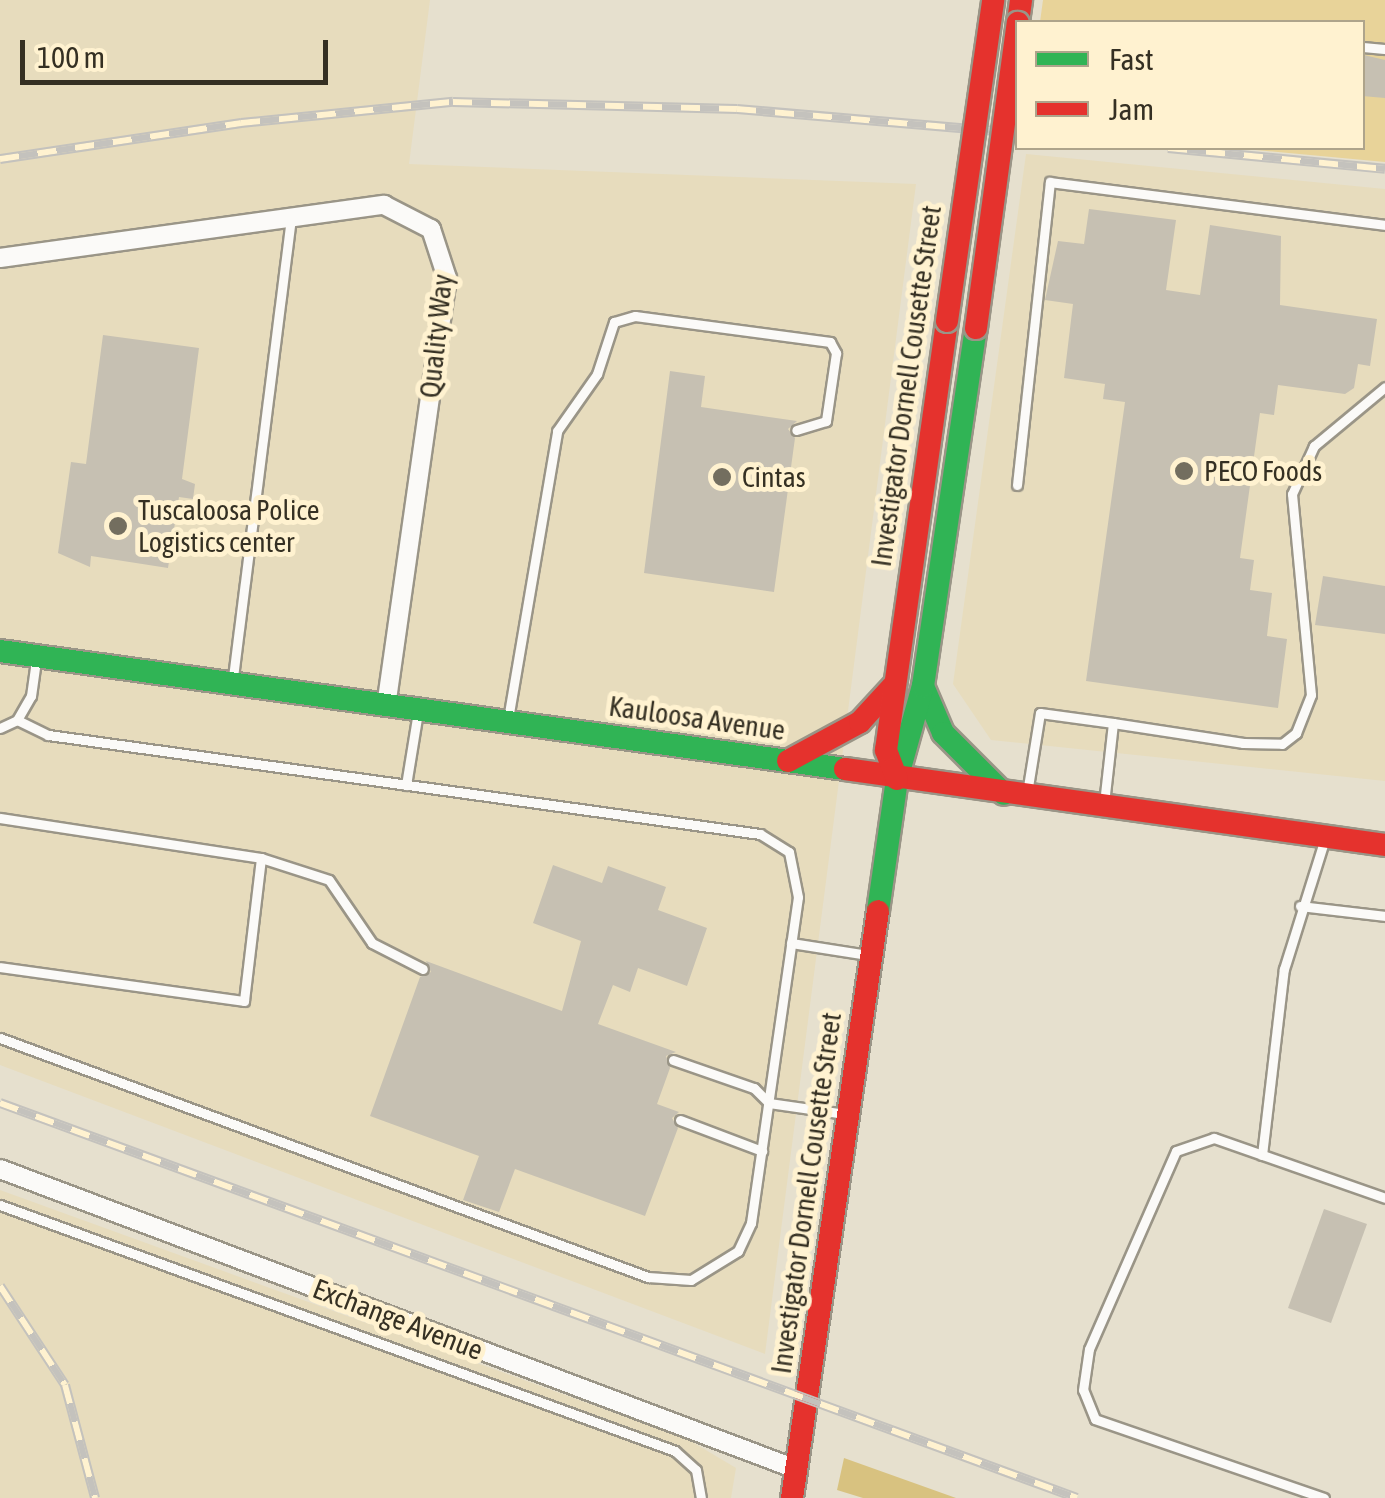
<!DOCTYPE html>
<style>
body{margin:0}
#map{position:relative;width:1385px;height:1498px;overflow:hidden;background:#e6e0ce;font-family:"Asap Condensed",sans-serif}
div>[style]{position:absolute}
.built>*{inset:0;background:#e7dcbd}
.green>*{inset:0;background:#e8d399}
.forest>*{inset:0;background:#d8c280}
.building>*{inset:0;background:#c6c0b2}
.roads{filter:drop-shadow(2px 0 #9a9587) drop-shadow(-2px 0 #9a9587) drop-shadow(0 2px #9a9587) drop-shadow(0 -2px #9a9587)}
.lane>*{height:9px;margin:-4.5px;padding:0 4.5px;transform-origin:4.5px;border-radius:4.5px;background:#fbfaf8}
.street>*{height:18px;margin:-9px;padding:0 9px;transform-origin:9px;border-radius:9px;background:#fbfaf8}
.fast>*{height:22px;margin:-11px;padding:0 11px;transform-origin:11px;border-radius:11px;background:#30b455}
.jam>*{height:22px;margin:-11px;padding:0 11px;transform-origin:11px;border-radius:11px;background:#e5322d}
.rail>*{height:10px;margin-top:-5px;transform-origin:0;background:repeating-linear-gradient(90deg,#fff2d0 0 19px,#c4c2bd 0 38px);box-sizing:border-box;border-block:2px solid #c4c2bd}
.bridges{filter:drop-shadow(2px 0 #9a9587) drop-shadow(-2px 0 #9a9587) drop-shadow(0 2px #9a9587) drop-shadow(0 -2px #9a9587)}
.jam-bridge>*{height:22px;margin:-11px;padding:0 11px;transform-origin:11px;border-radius:11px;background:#e5322d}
.dots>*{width:28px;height:28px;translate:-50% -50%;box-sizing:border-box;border:5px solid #fff2d0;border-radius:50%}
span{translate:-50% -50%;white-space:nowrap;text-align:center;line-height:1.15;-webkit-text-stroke:10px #fff2d0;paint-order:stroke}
.street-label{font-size:28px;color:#353023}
.poi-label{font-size:28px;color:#353023}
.left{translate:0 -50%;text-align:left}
.legend{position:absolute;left:1015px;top:20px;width:350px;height:130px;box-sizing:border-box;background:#fff2d0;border:2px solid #aea48b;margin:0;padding:12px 18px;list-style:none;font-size:30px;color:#353023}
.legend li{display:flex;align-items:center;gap:20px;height:50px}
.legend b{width:50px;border:2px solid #aea48b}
.scale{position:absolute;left:20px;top:40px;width:308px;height:45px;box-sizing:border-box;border:5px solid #353023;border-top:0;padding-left:12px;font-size:30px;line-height:35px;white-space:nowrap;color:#353023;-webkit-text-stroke:8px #fff2d0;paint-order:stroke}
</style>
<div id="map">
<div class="built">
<div style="clip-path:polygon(0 0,430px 0,409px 164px,916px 184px,765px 1354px,0 1065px)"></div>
<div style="clip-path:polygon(1026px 154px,1385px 189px,1385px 781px,991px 740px,953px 684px)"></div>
<div style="clip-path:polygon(0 1190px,689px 1440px,736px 1468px,731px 1498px,0 1498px)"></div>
</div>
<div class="green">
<div style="clip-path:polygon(1043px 0,1385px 0,1385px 162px,1234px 148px,1362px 148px,1362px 22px,1040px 22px)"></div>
</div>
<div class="forest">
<div style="clip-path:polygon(844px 1458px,956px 1498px,863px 1498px,837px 1490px)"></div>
</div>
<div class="building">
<div style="clip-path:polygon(1364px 55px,1385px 60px,1385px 98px,1362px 96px)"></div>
<div style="clip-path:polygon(1089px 209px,1176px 220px,1166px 290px,1200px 295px,1210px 225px,1281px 236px,1280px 305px,1377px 319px,1370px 366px,1358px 364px,1354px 388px,1345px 394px,1278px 385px,1274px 415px,1260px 413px,1240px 558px,1254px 560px,1250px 590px,1272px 593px,1267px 636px,1287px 639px,1278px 708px,1086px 681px,1125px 402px,1103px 399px,1105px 384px,1064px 378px,1073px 304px,1045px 300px,1058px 241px,1084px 244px)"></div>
<div style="clip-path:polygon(103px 335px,199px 348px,182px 479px,195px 484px,193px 499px,179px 497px,168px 568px,91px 556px,90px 567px,58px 553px,71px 462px,86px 464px)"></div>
<div style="clip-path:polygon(670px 371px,705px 376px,701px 407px,797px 421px,788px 429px,795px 438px,774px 592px,644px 573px)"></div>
<div style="clip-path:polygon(1323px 576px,1385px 586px,1385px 634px,1315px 625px)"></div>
<div style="clip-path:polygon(553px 865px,602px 883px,608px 866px,666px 887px,658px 910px,707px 928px,687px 986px,638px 968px,630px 992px,613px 985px,598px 1024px,676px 1052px,666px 1056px,670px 1068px,657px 1104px,679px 1112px,672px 1118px,678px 1128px,645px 1216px,515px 1169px,499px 1212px,463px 1200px,479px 1156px,370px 1116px,420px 977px,431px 972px,426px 961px,562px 1011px,581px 941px,533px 923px)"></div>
<div style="clip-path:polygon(1324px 1209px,1367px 1224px,1331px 1323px,1288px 1308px)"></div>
</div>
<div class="roads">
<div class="lane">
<div style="left:1362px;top:47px;width:23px;rotate:5deg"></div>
<div style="left:1017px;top:485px;width:305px;rotate:-83.8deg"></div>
<div style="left:1050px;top:182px;width:338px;rotate:7.3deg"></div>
<div style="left:233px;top:677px;width:464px;rotate:-82.8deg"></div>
<div style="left:508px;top:719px;width:292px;rotate:-80.3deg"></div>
<div style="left:557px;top:431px;width:70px;rotate:-54.9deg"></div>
<div style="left:597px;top:374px;width:55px;rotate:-71.9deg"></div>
<div style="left:614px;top:322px;width:22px;rotate:-16deg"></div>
<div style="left:635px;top:316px;width:197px;rotate:7.6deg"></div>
<div style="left:830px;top:342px;width:13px;rotate:61deg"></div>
<div style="left:836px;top:353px;width:69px;rotate:98.4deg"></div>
<div style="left:826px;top:421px;width:31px;rotate:163deg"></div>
<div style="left:1113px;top:723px;width:132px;rotate:8.7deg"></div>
<div style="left:1243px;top:743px;width:39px;rotate:1deg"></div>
<div style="left:1282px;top:744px;width:18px;rotate:-38deg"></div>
<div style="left:1296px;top:733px;width:41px;rotate:-68.5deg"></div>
<div style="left:1311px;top:695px;width:202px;rotate:-95.4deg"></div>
<div style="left:1292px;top:494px;width:53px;rotate:-65.4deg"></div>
<div style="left:1314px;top:446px;width:92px;rotate:-39.7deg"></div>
<div style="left:0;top:728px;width:19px;rotate:-25deg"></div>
<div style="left:17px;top:720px;width:28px;rotate:-60deg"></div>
<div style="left:31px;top:696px;width:35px;rotate:-82deg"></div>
<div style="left:406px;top:785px;width:74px;rotate:-80.7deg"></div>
<div style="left:1027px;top:793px;width:81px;rotate:-80.8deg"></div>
<div style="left:1040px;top:713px;width:74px;rotate:7.8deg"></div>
<div style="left:1113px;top:723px;width:81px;rotate:96.4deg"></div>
<div style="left:0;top:818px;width:264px;rotate:8.7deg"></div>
<div style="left:261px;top:858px;width:144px;rotate:96.8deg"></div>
<div style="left:244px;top:1001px;width:246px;rotate:-172.1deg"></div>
<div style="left:261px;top:858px;width:71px;rotate:17.9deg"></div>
<div style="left:329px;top:880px;width:76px;rotate:55.7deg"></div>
<div style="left:372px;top:943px;width:57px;rotate:27deg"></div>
<div style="left:1300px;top:906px;width:86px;rotate:6.7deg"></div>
<div style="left:791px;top:943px;width:78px;rotate:8.9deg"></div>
<div style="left:0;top:1038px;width:691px;rotate:20.25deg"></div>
<div style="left:648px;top:1277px;width:43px;rotate:4deg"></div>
<div style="left:691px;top:1280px;width:55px;rotate:-31.7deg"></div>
<div style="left:738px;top:1251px;width:31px;rotate:-65deg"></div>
<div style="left:751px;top:1223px;width:329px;rotate:-81.8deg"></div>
<div style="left:798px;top:897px;width:46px;rotate:-101.3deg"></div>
<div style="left:789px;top:852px;width:34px;rotate:-148deg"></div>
<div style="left:760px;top:834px;width:719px;rotate:-172.08deg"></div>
<div style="left:48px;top:735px;width:34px;rotate:-154deg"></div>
<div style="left:673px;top:1060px;width:86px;rotate:19.1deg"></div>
<div style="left:754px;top:1088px;width:21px;rotate:45deg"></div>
<div style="left:769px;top:1103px;width:77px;rotate:8.2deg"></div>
<div style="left:680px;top:1120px;width:88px;rotate:20.7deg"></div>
<div style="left:1262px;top:1155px;width:187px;rotate:-83.3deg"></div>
<div style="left:1284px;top:969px;width:134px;rotate:-72.6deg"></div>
<div style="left:0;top:1205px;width:718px;rotate:20.02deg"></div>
<div style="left:675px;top:1451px;width:28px;rotate:42deg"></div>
<div style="left:696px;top:1470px;width:28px;rotate:80deg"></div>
<div style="left:1324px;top:1498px;width:242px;rotate:-161deg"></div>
<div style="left:1095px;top:1419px;width:31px;rotate:-112deg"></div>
<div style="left:1083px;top:1390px;width:41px;rotate:-81.7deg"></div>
<div style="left:1089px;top:1349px;width:216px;rotate:-66.3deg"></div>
<div style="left:1176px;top:1151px;width:40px;rotate:-18.9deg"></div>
<div style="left:1214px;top:1138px;width:181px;rotate:19.3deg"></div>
</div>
<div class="street">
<div style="left:0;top:258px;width:388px;rotate:-7.9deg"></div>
<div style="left:384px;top:205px;width:53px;rotate:27.1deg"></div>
<div style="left:431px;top:229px;width:52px;rotate:71.9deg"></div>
<div style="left:447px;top:278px;width:430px;rotate:98.1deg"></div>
<div style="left:0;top:1169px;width:851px;rotate:20.65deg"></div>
</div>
<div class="fast">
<div style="left:0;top:651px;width:853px;rotate:7.95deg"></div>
<div style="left:923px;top:686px;width:51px;rotate:66.9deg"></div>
<div style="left:943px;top:733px;width:86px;rotate:45deg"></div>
<div style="left:878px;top:911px;width:133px;rotate:-81.8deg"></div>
<div style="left:897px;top:779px;width:97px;rotate:-74.4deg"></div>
<div style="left:923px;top:686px;width:362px;rotate:-81.6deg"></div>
</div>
<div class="jam">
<div style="left:1018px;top:22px;width:22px;rotate:-82deg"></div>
<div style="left:788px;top:761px;width:82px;rotate:-28.4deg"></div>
<div style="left:860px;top:722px;width:49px;rotate:-47.5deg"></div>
<div style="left:845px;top:769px;width:545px;rotate:8.01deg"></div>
<div style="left:897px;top:779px;width:31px;rotate:-111deg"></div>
<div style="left:886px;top:750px;width:433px;rotate:-81.9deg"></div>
<div style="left:792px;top:1498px;width:593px;rotate:-81.67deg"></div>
</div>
</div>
<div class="rail">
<div style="left:1168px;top:148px;width:218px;rotate:5.5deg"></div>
<div style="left:0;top:159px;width:244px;rotate:-8.5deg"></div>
<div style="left:241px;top:123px;width:213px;rotate:-5.7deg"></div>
<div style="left:453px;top:102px;width:284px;rotate:1.4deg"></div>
<div style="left:737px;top:109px;width:282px;rotate:4.9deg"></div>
<div style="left:0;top:1103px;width:1147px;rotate:20.14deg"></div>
<div style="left:0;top:1286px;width:118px;rotate:56.7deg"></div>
<div style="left:65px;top:1385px;width:117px;rotate:75.1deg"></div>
</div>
<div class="bridges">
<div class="jam-bridge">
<div style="left:947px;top:321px;width:324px;rotate:-81.8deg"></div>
<div style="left:976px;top:328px;width:308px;rotate:-82.2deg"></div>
</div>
</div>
<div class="dots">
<div style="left:1184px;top:471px;background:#736e5f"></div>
<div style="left:722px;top:477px;background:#736e5f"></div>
<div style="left:118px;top:526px;background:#736e5f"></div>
</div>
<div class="street-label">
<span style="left:436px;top:336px;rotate:-84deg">Quality Way</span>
<span style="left:906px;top:386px;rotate:-82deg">Investigator Dornell Cousette Street</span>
<span style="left:697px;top:718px;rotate:8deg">Kauloosa Avenue</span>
<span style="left:806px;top:1193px;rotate:-82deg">Investigator Dornell Cousette Street</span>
<span style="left:398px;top:1319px;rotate:21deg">Exchange Avenue</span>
</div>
<div class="poi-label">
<span class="left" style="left:1204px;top:471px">PECO Foods</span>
<span class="left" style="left:742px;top:477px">Cintas</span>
<span class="left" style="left:138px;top:526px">Tuscaloosa Police<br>Logistics center</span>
</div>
<ul class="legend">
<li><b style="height:12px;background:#30b455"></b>Fast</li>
<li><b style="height:12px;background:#e5322d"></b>Jam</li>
</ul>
<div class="scale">100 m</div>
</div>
